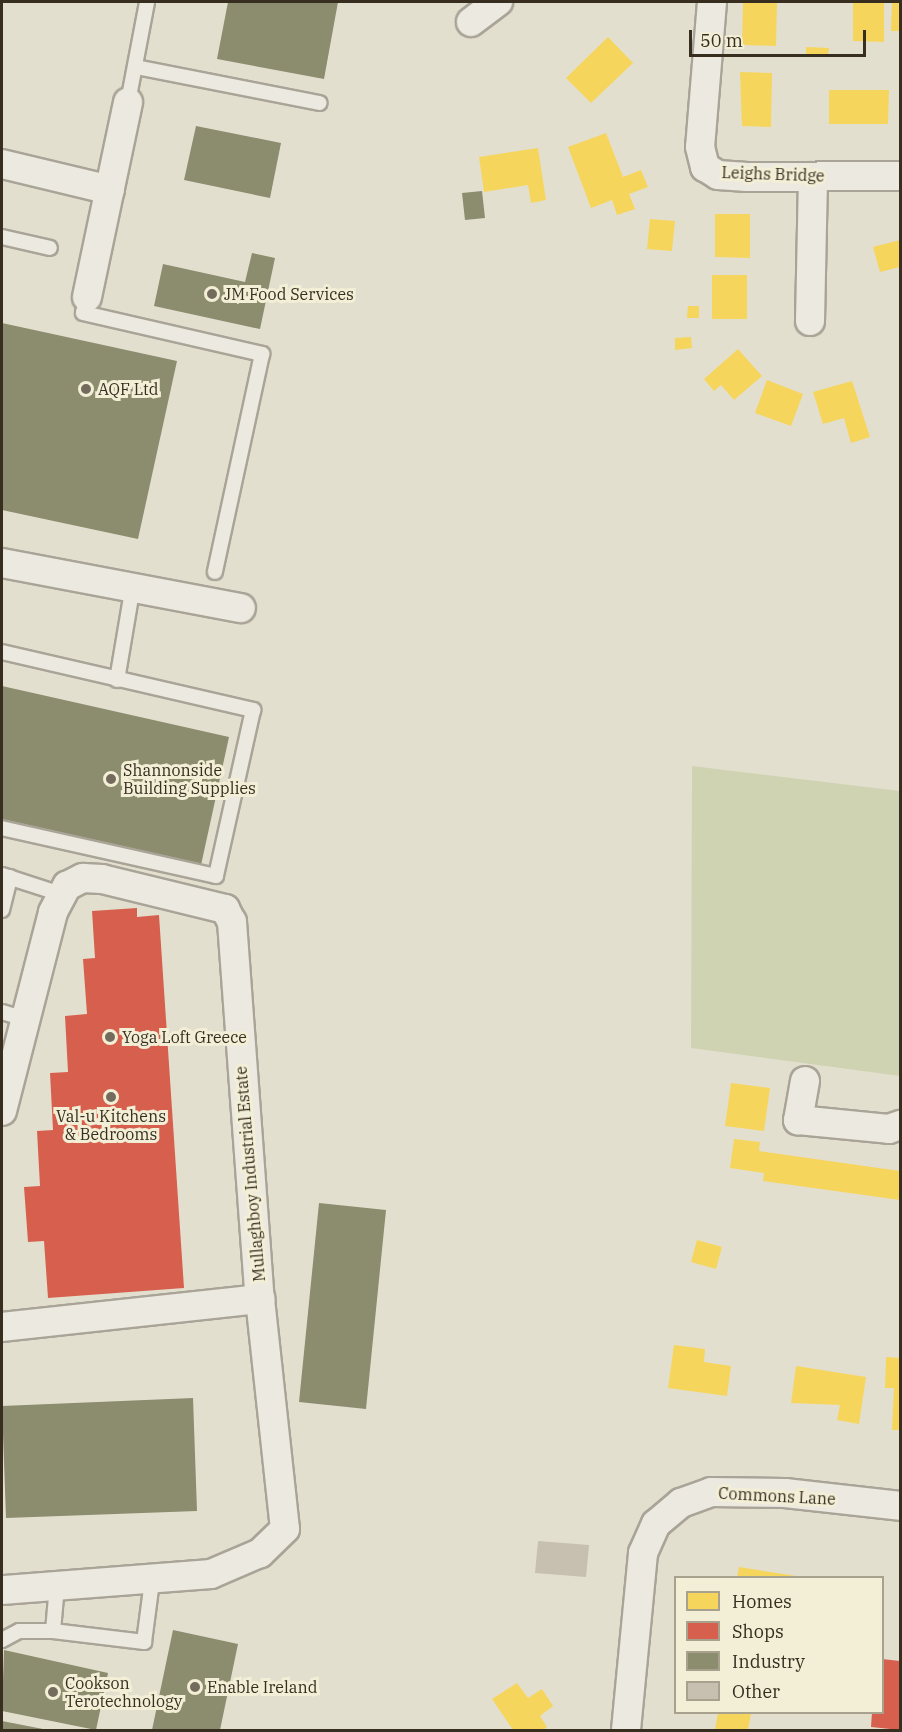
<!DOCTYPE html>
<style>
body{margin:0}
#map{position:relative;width:902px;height:1732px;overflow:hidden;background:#e3dfcf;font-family:"IBM Plex Serif",serif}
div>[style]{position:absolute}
.green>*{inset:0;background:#cfd3b2}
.homes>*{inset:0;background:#f6d55c}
.shops>*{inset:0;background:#d6604d}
.industry>*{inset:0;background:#8c8c6e}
.building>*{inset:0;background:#c7bfb0}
.roads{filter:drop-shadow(2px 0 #a9a497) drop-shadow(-2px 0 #a9a497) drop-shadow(0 2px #a9a497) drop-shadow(0 -2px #a9a497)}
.lane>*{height:14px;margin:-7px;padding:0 7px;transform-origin:7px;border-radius:7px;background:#ece9e0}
.street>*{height:28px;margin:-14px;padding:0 14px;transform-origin:14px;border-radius:14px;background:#ece9e0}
.dots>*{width:16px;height:16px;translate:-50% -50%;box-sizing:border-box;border:3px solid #f3eed6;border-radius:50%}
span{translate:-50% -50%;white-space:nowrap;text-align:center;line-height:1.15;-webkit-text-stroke:6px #f3eed6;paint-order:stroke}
.street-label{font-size:16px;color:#372e20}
.poi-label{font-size:16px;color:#372e20}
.left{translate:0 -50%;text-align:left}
.frame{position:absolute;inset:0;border:3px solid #372e20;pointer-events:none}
.legend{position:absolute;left:674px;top:1576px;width:210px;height:138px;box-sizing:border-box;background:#f3eed6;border:2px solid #a8a18d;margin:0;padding:8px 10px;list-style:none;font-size:18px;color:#372e20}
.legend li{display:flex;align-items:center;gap:12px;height:30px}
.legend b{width:30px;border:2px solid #a8a18d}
.scale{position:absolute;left:689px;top:30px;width:177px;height:27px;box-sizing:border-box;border:3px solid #372e20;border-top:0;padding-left:8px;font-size:18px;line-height:21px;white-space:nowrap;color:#372e20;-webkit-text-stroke:4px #f3eed6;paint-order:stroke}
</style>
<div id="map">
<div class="green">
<div style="clip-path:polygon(692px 766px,900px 791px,900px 1076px,691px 1048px)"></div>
</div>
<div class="homes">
<div style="clip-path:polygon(743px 2px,777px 2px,776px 46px,742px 45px)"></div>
<div style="clip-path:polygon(853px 2px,884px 2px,884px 42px,853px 41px)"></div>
<div style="clip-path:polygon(892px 2px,900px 2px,900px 31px,891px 31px)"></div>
<div style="clip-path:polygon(608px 37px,633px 63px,591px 103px,566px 78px)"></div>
<div style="clip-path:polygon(806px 47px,829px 48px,828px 56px,806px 56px)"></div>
<div style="clip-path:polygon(740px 72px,772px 73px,771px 127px,742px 126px)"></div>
<div style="clip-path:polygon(829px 90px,889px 90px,888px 124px,829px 124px)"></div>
<div style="clip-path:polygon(606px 133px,623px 177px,641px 170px,648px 187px,629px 194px,635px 209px,617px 215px,612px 200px,591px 208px,568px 147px)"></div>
<div style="clip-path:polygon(538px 148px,546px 200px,531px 203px,528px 185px,484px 192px,479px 157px)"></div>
<div style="clip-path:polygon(715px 214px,750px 214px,750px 258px,715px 257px)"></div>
<div style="clip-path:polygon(650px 219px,675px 221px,672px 251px,647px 249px)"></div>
<div style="clip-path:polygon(900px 240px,900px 267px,880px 272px,873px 247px)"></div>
<div style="clip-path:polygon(712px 275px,747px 275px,747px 319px,712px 319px)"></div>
<div style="clip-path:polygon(688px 306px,699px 306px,699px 318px,687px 318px)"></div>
<div style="clip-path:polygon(691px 337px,692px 348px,675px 350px,675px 338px)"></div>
<div style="clip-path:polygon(738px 349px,762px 376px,734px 400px,721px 385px,714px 391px,704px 379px)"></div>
<div style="clip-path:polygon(767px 380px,803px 394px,791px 426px,755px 413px)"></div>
<div style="clip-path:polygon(852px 381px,870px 437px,851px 443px,844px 418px,823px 424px,813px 392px)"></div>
<div style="clip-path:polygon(731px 1083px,770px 1088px,764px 1131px,725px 1126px)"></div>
<div style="clip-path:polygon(734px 1139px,760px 1142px,759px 1151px,900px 1171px,900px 1200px,763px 1181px,764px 1173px,730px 1168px)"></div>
<div style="clip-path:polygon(697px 1240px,722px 1247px,716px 1269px,691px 1262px)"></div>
<div style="clip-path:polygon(674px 1345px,705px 1349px,704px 1362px,731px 1366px,727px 1396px,668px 1388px)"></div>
<div style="clip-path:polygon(886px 1357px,900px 1358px,900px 1430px,892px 1430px,894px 1388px,885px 1388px)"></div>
<div style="clip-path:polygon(796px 1366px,866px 1377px,859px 1424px,837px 1420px,840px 1405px,791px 1403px)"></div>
<div style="clip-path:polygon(739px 1567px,796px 1576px,796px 1578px,737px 1578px)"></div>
<div style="clip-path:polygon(517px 1683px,528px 1698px,542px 1689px,553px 1706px,540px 1716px,547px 1727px,543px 1730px,513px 1730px,492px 1699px)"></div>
<div style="clip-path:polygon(718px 1713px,751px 1713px,748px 1730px,715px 1730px)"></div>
</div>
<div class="shops">
<div style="clip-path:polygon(137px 908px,137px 917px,159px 915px,184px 1288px,48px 1298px,44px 1241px,28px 1242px,24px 1187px,40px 1186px,37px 1131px,53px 1130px,50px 1073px,68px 1072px,65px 1016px,87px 1014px,83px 959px,95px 958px,92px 911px)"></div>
<div style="clip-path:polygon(882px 1659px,900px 1661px,900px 1730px,871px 1727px,872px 1712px,882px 1712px)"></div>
</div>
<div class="industry">
<div style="clip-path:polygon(228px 2px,338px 2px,324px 79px,217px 59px)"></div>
<div style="clip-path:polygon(196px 126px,281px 143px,270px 198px,184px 180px)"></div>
<div style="clip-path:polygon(482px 191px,485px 218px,465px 220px,462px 193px)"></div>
<div style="clip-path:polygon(252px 253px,275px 258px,260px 329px,154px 306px,163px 264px,245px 282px)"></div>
<div style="clip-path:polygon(2px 323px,177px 361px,138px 539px,2px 510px)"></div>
<div style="clip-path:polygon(2px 686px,229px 737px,201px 865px,2px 820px)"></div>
<div style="clip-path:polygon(319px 1203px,386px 1210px,366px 1409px,299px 1402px)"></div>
<div style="clip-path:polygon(193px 1398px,197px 1511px,6px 1518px,2px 1406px)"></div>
<div style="clip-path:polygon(173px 1630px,238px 1644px,220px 1730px,152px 1730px)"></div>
<div style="clip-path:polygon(4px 1650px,108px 1673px,96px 1730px,2px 1711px)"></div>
<div style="clip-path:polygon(2px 1721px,43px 1729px,43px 1730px,2px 1730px)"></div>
</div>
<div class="building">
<div style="clip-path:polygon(538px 1541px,589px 1545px,586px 1577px,535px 1573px)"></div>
</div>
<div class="roads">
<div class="lane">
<div style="left:136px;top:67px;width:187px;rotate:11.1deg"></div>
<div style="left:128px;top:102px;width:102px;rotate:-79.2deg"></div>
<div style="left:2px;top:237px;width:49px;rotate:12.9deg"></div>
<div style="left:87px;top:297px;width:16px;rotate:104deg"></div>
<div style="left:83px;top:313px;width:184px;rotate:12.9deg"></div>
<div style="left:262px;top:354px;width:223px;rotate:102.2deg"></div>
<div style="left:2px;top:652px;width:258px;rotate:13deg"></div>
<div style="left:253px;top:710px;width:170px;rotate:102.6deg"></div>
<div style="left:216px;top:876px;width:219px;rotate:-167.4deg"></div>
<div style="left:117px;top:680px;width:90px;rotate:-80.4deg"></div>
<div style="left:2px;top:875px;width:62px;rotate:17.9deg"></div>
<div style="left:2px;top:910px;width:34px;rotate:-76deg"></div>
<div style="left:2px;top:1012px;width:24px;rotate:17deg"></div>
<div style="left:53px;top:1631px;width:92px;rotate:6.9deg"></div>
<div style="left:144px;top:1642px;width:62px;rotate:-82.5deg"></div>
<div style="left:2px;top:1640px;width:19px;rotate:-28deg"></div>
<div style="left:19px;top:1631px;width:34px"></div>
<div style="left:53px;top:1631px;width:46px;rotate:-85deg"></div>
</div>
<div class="street">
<div style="left:712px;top:2px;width:145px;rotate:94.7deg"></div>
<div style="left:700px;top:147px;width:21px;rotate:76deg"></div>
<div style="left:705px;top:167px;width:15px;rotate:32deg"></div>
<div style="left:718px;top:175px;width:29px;rotate:4deg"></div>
<div style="left:747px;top:177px;width:153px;rotate:-0.4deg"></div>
<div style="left:471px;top:22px;width:34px;rotate:-37deg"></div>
<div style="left:2px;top:164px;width:111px;rotate:13.5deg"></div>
<div style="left:87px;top:297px;width:199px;rotate:-78.1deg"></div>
<div style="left:810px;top:321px;width:144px;rotate:-88.8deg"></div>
<div style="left:2px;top:563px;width:243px;rotate:10.7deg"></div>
<div style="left:805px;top:1081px;width:40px;rotate:100deg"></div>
<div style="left:798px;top:1120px;width:91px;rotate:5.6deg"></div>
<div style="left:889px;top:1129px;width:12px;rotate:-20deg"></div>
<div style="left:2px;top:1111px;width:205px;rotate:-75.6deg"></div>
<div style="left:53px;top:912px;width:30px;rotate:-62deg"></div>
<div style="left:67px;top:886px;width:18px;rotate:-27deg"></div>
<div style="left:83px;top:878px;width:19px;rotate:3deg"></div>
<div style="left:102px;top:879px;width:127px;rotate:13.7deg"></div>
<div style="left:225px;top:909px;width:15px;rotate:62deg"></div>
<div style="left:232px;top:922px;width:378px;rotate:85.8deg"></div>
<div style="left:260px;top:1299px;width:231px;rotate:83.8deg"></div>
<div style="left:285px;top:1529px;width:35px;rotate:136deg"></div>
<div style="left:260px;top:1553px;width:53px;rotate:156.8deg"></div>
<div style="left:211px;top:1574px;width:210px;rotate:175.6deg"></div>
<div style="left:2px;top:1327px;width:260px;rotate:-6.2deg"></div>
<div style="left:626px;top:1730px;width:178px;rotate:-84.5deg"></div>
<div style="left:643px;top:1553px;width:32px;rotate:-66deg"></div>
<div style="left:656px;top:1524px;width:33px;rotate:-40deg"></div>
<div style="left:681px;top:1503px;width:32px;rotate:-20deg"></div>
<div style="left:711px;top:1492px;width:74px;rotate:0.8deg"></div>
<div style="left:785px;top:1493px;width:116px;rotate:6.4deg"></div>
</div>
</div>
<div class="dots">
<div style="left:212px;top:294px;background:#736c5d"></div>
<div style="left:86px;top:389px;background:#736c5d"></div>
<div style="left:111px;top:779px;background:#736c5d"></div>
<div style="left:110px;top:1037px;background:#736c5d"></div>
<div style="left:111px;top:1097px;background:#736c5d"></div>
<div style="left:195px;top:1687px;background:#736c5d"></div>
<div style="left:53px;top:1692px;background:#736c5d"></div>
</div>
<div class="street-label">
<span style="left:773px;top:174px;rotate:2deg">Leighs Bridge</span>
<span style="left:250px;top:1174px;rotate:-95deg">Mullaghboy Industrial Estate</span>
<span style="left:777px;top:1496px;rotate:3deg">Commons Lane</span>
</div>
<div class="poi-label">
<span class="left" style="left:224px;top:294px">JM Food Services</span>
<span class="left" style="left:98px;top:389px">AQF Ltd</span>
<span class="left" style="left:123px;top:779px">Shannonside<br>Building Supplies</span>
<span class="left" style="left:122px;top:1037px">Yoga Loft Greece</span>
<span style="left:111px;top:1125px">Val-u Kitchens<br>&amp; Bedrooms</span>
<span class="left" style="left:65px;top:1692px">Cookson<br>Terotechnology</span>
<span class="left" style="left:207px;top:1687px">Enable Ireland</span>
</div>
<div class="frame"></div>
<ul class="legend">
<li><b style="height:16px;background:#f6d55c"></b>Homes</li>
<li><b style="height:16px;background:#d6604d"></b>Shops</li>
<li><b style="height:16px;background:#8c8c6e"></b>Industry</li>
<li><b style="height:16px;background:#c7bfb0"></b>Other</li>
</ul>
<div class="scale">50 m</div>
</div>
